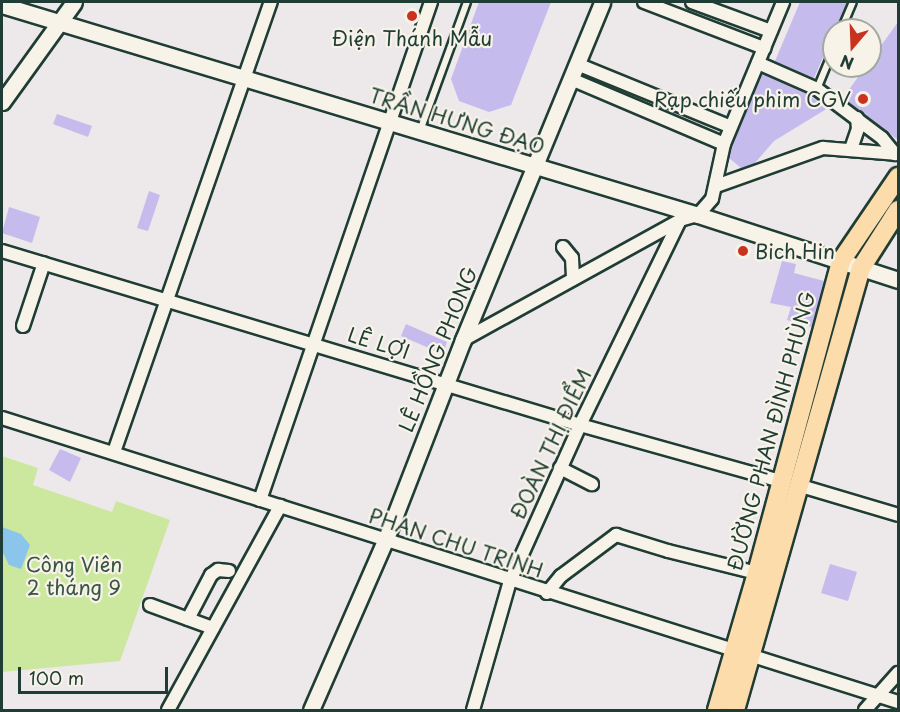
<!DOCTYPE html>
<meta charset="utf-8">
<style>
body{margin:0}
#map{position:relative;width:900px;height:712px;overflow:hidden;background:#ede8e9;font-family:"Playpen Sans",sans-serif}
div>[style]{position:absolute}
.green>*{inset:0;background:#cce79e}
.water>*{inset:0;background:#8cc5eb}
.building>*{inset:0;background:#c6bbed}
.roads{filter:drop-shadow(2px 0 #1f3d34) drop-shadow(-2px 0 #1f3d34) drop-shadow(0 2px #1f3d34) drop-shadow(0 -2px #1f3d34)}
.service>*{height:6px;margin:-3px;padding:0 3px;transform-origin:3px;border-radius:3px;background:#f7f3e8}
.minor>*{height:12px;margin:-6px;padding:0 6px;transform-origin:6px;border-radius:6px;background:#f7f3e8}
.tertiary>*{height:15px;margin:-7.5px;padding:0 7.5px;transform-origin:7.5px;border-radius:7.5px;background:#f7f3e8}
.primary>*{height:18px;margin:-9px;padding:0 9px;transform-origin:9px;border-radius:9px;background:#fddcac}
.dots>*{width:16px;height:16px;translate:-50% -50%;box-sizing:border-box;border:3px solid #f7f3e8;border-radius:50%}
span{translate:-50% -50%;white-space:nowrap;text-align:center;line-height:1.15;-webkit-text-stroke:4.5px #f7f3e8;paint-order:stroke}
.poi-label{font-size:20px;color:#1f3d34}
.right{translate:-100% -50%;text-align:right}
.left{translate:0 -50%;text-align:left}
.street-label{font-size:20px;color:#1f3d34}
.park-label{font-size:20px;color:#395644}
.frame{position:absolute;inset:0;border:3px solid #1f3d34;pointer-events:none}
.north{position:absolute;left:822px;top:18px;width:60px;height:60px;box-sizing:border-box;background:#f7f3e8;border:2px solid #a1aaa0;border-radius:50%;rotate:199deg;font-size:16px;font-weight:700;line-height:24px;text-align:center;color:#1f3d34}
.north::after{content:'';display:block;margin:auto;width:21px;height:27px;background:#c8321e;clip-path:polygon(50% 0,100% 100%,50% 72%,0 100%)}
.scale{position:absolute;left:18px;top:667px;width:150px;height:27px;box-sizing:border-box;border:3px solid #1f3d34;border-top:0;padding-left:8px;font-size:18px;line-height:21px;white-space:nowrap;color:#1f3d34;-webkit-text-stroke:4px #f7f3e8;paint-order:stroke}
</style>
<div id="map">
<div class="green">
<div style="clip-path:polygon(2px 456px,38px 468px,33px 485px,112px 512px,116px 501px,170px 520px,120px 661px,2px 672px)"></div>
</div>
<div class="water">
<div style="clip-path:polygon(2px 527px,21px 534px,30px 545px,21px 569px,9px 565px,2px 551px)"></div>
</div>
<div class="building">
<div style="clip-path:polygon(479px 2px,551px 2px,511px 105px,489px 112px,459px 101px,451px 79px)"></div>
<div style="clip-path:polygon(800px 2px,847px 2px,814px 78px,775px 61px)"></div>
<div style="clip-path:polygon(898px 22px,898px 140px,843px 98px,866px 66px,870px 66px,870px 61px)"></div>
<div style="clip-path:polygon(762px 74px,807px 94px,828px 108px,774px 141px,754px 164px,741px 168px,729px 158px,732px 146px)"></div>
<div style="clip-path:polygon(57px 114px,92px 126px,88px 137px,53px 124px)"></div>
<div style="clip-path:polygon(149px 191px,160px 195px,148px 231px,137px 228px)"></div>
<div style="clip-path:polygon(9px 207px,40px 217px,32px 243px,2px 233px)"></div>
<div style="clip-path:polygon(782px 261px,796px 264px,794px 273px,824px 281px,812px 327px,787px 320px,791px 307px,770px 303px)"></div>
<div style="clip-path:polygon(406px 324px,447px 342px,443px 354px,401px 336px)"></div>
<div style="clip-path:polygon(60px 449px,81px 458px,70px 482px,49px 470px)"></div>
<div style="clip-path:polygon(830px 564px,857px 572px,848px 601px,821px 593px)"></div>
</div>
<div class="roads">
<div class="service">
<div style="left:841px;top:30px;width:30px;rotate:-67deg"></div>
<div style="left:817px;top:89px;width:44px;rotate:-67.5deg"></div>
<div style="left:420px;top:131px;width:137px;rotate:-70deg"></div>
</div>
<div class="minor">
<div style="left:644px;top:2px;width:129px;rotate:21deg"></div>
<div style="left:692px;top:2px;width:84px;rotate:20.2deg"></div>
<div style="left:758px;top:63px;width:64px;rotate:23.8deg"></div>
<div style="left:817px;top:89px;width:81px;rotate:37deg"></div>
<div style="left:882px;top:138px;width:21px;rotate:51deg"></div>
<div style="left:577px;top:64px;width:166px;rotate:22.2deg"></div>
<div style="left:571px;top:79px;width:166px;rotate:23deg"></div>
<div style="left:851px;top:149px;width:21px;rotate:-71deg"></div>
<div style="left:858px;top:129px;width:11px;rotate:-95deg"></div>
<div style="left:716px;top:186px;width:114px;rotate:-19.6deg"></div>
<div style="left:823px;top:148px;width:75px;rotate:4.6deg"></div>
<div style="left:563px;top:247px;width:14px;rotate:51deg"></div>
<div style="left:572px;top:258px;width:21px;rotate:87deg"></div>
<div style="left:2px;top:251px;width:604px;rotate:16.75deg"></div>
<div style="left:580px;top:425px;width:209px;rotate:15.6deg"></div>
<div style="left:23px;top:326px;width:66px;rotate:-71.6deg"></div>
<div style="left:463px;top:340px;width:248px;rotate:-28.9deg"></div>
<div style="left:2px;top:418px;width:940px;rotate:17.59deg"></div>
<div style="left:114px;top:452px;width:477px;rotate:-70.8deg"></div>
<div style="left:560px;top:468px;width:36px;rotate:27deg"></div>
<div style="left:801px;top:486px;width:101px;rotate:16.6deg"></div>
<div style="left:260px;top:500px;width:527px;rotate:-71.05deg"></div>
<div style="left:547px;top:593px;width:22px;rotate:-51deg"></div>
<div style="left:561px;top:576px;width:69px;rotate:-36.7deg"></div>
<div style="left:616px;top:535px;width:54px;rotate:17.1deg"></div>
<div style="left:668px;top:551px;width:92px;rotate:13.9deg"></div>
<div style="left:150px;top:605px;width:67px;rotate:20.1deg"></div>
<div style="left:188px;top:619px;width:50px;rotate:-62.4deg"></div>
<div style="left:211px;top:575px;width:9px;rotate:-36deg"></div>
<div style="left:218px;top:570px;width:11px;rotate:5deg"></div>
<div style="left:168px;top:710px;width:233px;rotate:-61.2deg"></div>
<div style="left:473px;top:710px;width:134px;rotate:-74deg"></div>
<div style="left:510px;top:581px;width:171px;rotate:-65.8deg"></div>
<div style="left:580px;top:425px;width:228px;rotate:-64deg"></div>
<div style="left:680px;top:220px;width:19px;rotate:-16deg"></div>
<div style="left:698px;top:215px;width:21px;rotate:-49deg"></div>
<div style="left:712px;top:199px;width:56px;rotate:-77.7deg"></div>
<div style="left:724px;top:144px;width:154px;rotate:-67.4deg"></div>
<div style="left:865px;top:710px;width:50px;rotate:-48.3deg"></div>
</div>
<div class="tertiary">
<div style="left:2px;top:5px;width:727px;rotate:16.79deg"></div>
<div style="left:698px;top:215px;width:210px;rotate:18deg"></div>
<div style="left:2px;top:102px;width:123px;rotate:-54.2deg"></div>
<div style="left:311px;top:710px;width:184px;rotate:-66.4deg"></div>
<div style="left:385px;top:541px;width:216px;rotate:-68.8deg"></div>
<div style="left:463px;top:340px;width:365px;rotate:-67.6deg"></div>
</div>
<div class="primary">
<div style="left:717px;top:710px;width:143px;rotate:-73.7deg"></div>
<div style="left:757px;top:573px;width:323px;rotate:-74.9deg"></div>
<div style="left:841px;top:261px;width:102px;rotate:-55.8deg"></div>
<div style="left:735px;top:710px;width:460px;rotate:-74.1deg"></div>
<div style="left:861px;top:268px;width:69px;rotate:-57.5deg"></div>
</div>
</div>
<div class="dots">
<div style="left:412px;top:16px;background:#c8321e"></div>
<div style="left:863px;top:99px;background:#c8321e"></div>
<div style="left:743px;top:251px;background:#c8321e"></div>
</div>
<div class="poi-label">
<span style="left:412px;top:38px">Điện Thánh Mẫu</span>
<span class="right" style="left:851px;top:99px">Rạp chiếu phim CGV</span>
<span class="left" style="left:755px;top:251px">Bich Hin</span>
</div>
<div class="street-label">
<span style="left:457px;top:121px;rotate:17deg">TRẦN HƯNG ĐẠO</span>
<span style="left:379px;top:343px;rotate:17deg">LÊ LỢI</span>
<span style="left:438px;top:349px;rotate:-68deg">LÊ HỒNG PHONG</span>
<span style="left:771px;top:431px;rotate:-75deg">ĐƯỜNG PHAN ĐÌNH PHÙNG</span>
<span style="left:551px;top:444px;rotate:-65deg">ĐOÀN THỊ ĐIỂM</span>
<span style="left:456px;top:543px;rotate:18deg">PHAN CHU TRINH</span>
</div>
<div class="park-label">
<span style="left:74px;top:576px">Công Viên<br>2 tháng 9</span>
</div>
<div class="frame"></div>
<div class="north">N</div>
<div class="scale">100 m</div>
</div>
